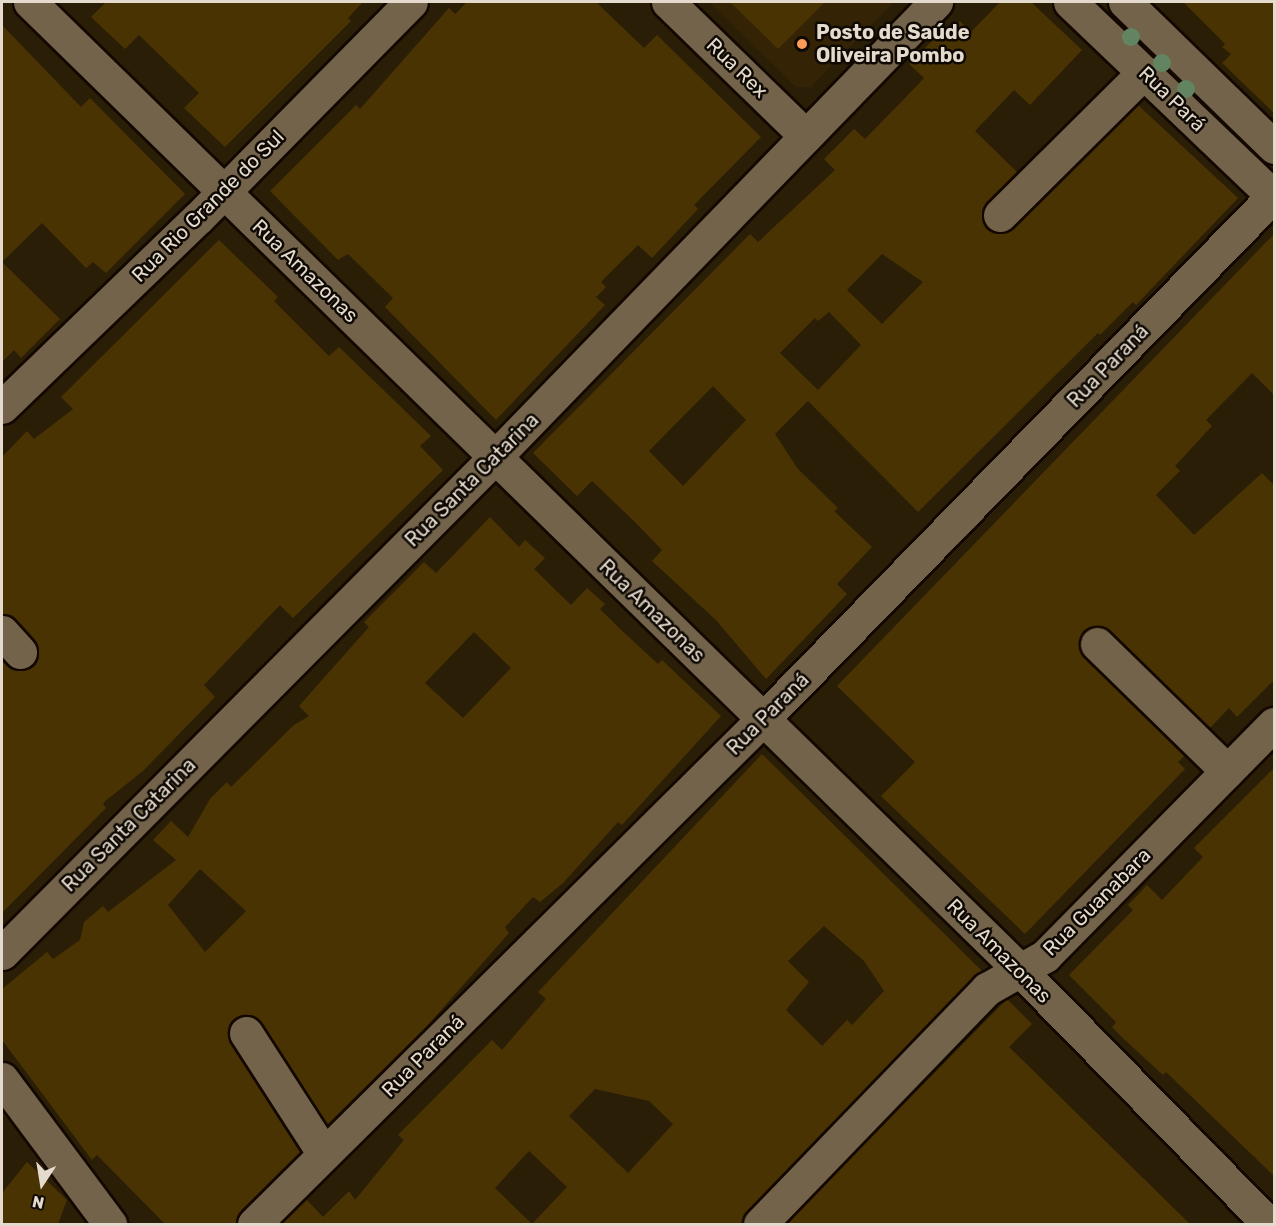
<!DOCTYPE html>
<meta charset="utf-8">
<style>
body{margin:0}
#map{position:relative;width:1276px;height:1226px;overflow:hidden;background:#2b1e07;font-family:Rubik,sans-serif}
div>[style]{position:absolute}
.built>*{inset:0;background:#342304}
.building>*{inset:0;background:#4a3303}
.roads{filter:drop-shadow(2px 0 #130800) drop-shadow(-2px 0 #130800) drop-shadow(0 2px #130800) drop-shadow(0 -2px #130800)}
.minor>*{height:33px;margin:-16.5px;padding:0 16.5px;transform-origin:16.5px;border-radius:16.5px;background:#72634a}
.trees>*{width:18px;height:18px;margin:-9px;border-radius:50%;background:#628461}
.dots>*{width:16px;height:16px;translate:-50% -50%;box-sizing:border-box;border:3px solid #0f0903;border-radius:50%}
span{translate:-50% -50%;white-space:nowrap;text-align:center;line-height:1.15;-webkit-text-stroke:5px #0f0903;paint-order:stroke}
.poi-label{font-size:20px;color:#e4dbce;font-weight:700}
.left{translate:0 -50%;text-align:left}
.street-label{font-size:20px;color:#e4dbce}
.frame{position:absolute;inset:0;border:3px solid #e4dbce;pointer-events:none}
.north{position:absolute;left:12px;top:1154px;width:60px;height:60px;-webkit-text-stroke:4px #0f0903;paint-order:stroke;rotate:192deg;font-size:16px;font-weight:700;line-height:24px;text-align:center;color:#e4dbce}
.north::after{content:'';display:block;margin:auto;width:21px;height:27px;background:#e4dbce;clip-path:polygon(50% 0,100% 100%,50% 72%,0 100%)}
</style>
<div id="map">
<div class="built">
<div style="clip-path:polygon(709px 2px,894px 2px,811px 87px,796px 87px)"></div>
</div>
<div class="building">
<div style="clip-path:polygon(106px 2px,363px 2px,348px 18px,351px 21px,225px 147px,184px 108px,199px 93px,139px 35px,125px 49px,91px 17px)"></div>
<div style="clip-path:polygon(467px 2px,596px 2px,644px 48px,657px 35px,761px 137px,694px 205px,698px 209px,652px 258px,638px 245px,601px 282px,606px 287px,596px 297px,605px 305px,496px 420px,385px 307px,393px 298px,348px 254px,338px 260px,270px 191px,356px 105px,360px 109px,449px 8px,455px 14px)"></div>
<div style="clip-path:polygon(730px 2px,825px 2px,778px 49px)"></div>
<div style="clip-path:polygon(evenodd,1000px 2px,1031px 2px,1082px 50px,1030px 105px,1014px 90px,975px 131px,1017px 172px,982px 210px,987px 229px,1004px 233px,1013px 228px,1138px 105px,1238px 198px,1136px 305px,1133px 302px,1100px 335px,1098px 333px,918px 512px,808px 401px,775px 434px,798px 469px,838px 508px,834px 511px,872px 547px,837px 584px,847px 594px,766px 679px,716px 620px,652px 561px,662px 550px,634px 521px,592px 481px,577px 496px,533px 453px,750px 234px,758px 242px,835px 170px,824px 159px,854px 129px,865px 139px,906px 97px,924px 78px,909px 64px,945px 28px,949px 32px,960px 21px,971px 32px,1000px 2px,882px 254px,923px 282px,882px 324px,847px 290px,882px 254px,1000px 2px,829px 312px,861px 345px,818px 390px,780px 353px,815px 318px,818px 321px,829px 312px,1000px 2px,713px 386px,746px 420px,683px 486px,649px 451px,713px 386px)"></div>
<div style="clip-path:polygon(1183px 2px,1275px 2px,1275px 114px,1222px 63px,1231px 54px,1222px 47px,1225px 44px)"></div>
<div style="clip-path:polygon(2px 25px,81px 107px,90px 98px,185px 194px,106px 273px,93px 262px,86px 268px,42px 223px,2px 262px,60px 319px,21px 358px,14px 350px,2px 362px)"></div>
<div style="clip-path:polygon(1275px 233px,1275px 396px,1252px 373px,1206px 420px,1212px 426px,1175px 466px,1180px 471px,1156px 495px,1194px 535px,1262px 473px,1275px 486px,1275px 679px,1237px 717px,1229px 708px,1210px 728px,1110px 631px,1093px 626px,1083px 631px,1079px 648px,1084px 657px,1184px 756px,1178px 762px,1185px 769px,1025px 934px,881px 796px,915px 762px,837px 686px)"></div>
<div style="clip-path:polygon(219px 240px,278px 297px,274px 301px,329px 356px,339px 347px,431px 436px,420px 446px,443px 470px,293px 618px,280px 605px,204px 685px,215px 697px,144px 770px,103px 803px,106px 808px,2px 913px,2px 659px,14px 670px,24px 670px,38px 658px,38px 649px,16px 619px,2px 614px,2px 457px,27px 431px,34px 439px,73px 409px,61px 397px)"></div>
<div style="clip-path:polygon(evenodd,490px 517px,519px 547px,525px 540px,545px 558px,534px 569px,571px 605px,587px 588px,605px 604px,600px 609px,617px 626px,658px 664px,662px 660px,721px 716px,622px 825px,618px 822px,563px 883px,540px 902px,533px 897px,505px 927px,509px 933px,427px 1026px,327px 1125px,262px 1023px,246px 1014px,235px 1018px,227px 1033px,230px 1043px,300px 1152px,241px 1211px,236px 1224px,165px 1224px,97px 1155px,92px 1160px,2px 1040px,2px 989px,47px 952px,53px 959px,80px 940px,84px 922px,103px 906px,108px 912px,176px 860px,153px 840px,171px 821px,188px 837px,210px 799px,227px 782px,231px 787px,294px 725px,309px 716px,299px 706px,369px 627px,364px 622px,424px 562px,436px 573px,490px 517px,474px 632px,511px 668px,463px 718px,425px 683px,474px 632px,490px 517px,200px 869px,246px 911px,205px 952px,168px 905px,200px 869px)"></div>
<div style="clip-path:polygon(evenodd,762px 754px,982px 971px,747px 1211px,742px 1224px,280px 1224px,306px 1199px,323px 1217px,349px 1191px,355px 1200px,404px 1140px,398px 1135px,492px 1040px,502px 1050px,546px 999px,538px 992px,762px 754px,824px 926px,864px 961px,884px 991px,852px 1025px,847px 1020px,822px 1046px,786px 1010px,809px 982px,788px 961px,824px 926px,762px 754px,595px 1089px,649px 1101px,673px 1124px,628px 1173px,569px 1116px,595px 1089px,762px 754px,529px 1151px,567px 1187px,532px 1224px,495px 1188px,529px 1151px)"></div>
<div style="clip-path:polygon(1275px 767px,1275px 1177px,1166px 1072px,1163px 1075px,1125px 1040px,1112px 1027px,1116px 1022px,1069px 975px,1133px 910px,1128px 905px,1147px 885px,1162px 900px,1203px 857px,1194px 848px)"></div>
<div style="clip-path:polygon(1007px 999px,1032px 1024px,1009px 1047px,1190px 1224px,786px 1224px)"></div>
<div style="clip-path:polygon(27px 1162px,67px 1200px,58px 1224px,2px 1224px,2px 1193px)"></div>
</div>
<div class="roads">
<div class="minor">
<div style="left:30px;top:2px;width:1383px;rotate:44.36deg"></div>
<div style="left:1019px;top:969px;width:357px;rotate:45.6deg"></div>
<div style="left:668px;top:2px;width:192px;rotate:44.2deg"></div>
<div style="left:1070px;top:2px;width:282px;rotate:43.7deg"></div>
<div style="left:1125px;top:2px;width:208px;rotate:44.2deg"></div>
<div style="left:1000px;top:215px;width:203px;rotate:-44.8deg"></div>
<div style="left:2px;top:407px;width:272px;rotate:-44deg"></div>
<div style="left:198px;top:218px;width:303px;rotate:-45.4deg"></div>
<div style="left:2px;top:632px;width:27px;rotate:48deg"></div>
<div style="left:1097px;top:644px;width:182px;rotate:44.3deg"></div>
<div style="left:2px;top:953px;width:699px;rotate:-45.17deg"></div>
<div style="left:495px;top:457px;width:634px;rotate:-45.9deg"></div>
<div style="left:246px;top:1033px;width:144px;rotate:57.2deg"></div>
<div style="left:2px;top:1079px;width:181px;rotate:53.3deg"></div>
<div style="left:254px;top:1224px;width:717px;rotate:-44.77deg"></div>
<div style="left:763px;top:719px;width:732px;rotate:-45.72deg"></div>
<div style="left:760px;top:1224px;width:327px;rotate:-46deg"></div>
<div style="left:987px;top:989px;width:67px;rotate:-29.6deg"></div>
<div style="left:1045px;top:956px;width:326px;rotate:-45.4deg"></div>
</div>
</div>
<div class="trees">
<div style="left:1131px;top:37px"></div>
<div style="left:1162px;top:63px"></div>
<div style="left:1186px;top:89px"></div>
</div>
<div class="dots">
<div style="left:802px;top:44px;background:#fe9b59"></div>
</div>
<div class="poi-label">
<span class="left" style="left:816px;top:44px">Posto de Saúde<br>Oliveira Pombo</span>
</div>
<div class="street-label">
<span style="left:737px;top:68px;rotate:44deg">Rua Rex</span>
<span style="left:1172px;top:99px;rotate:44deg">Rua Pará</span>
<span style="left:208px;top:206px;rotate:-45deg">Rua Rio Grande do Sul</span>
<span style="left:305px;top:271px;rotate:44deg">Rua Amazonas</span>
<span style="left:1108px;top:366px;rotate:-46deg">Rua Paraná</span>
<span style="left:472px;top:480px;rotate:-45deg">Rua Santa Catarina</span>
<span style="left:652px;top:611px;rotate:44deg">Rua Amazonas</span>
<span style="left:768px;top:714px;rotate:-45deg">Rua Paraná</span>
<span style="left:129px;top:825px;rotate:-45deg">Rua Santa Catarina</span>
<span style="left:1097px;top:902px;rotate:-45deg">Rua Guanabara</span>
<span style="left:999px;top:951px;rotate:45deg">Rua Amazonas</span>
<span style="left:423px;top:1056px;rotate:-45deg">Rua Paraná</span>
</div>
<div class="frame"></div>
<div class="north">N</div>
</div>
